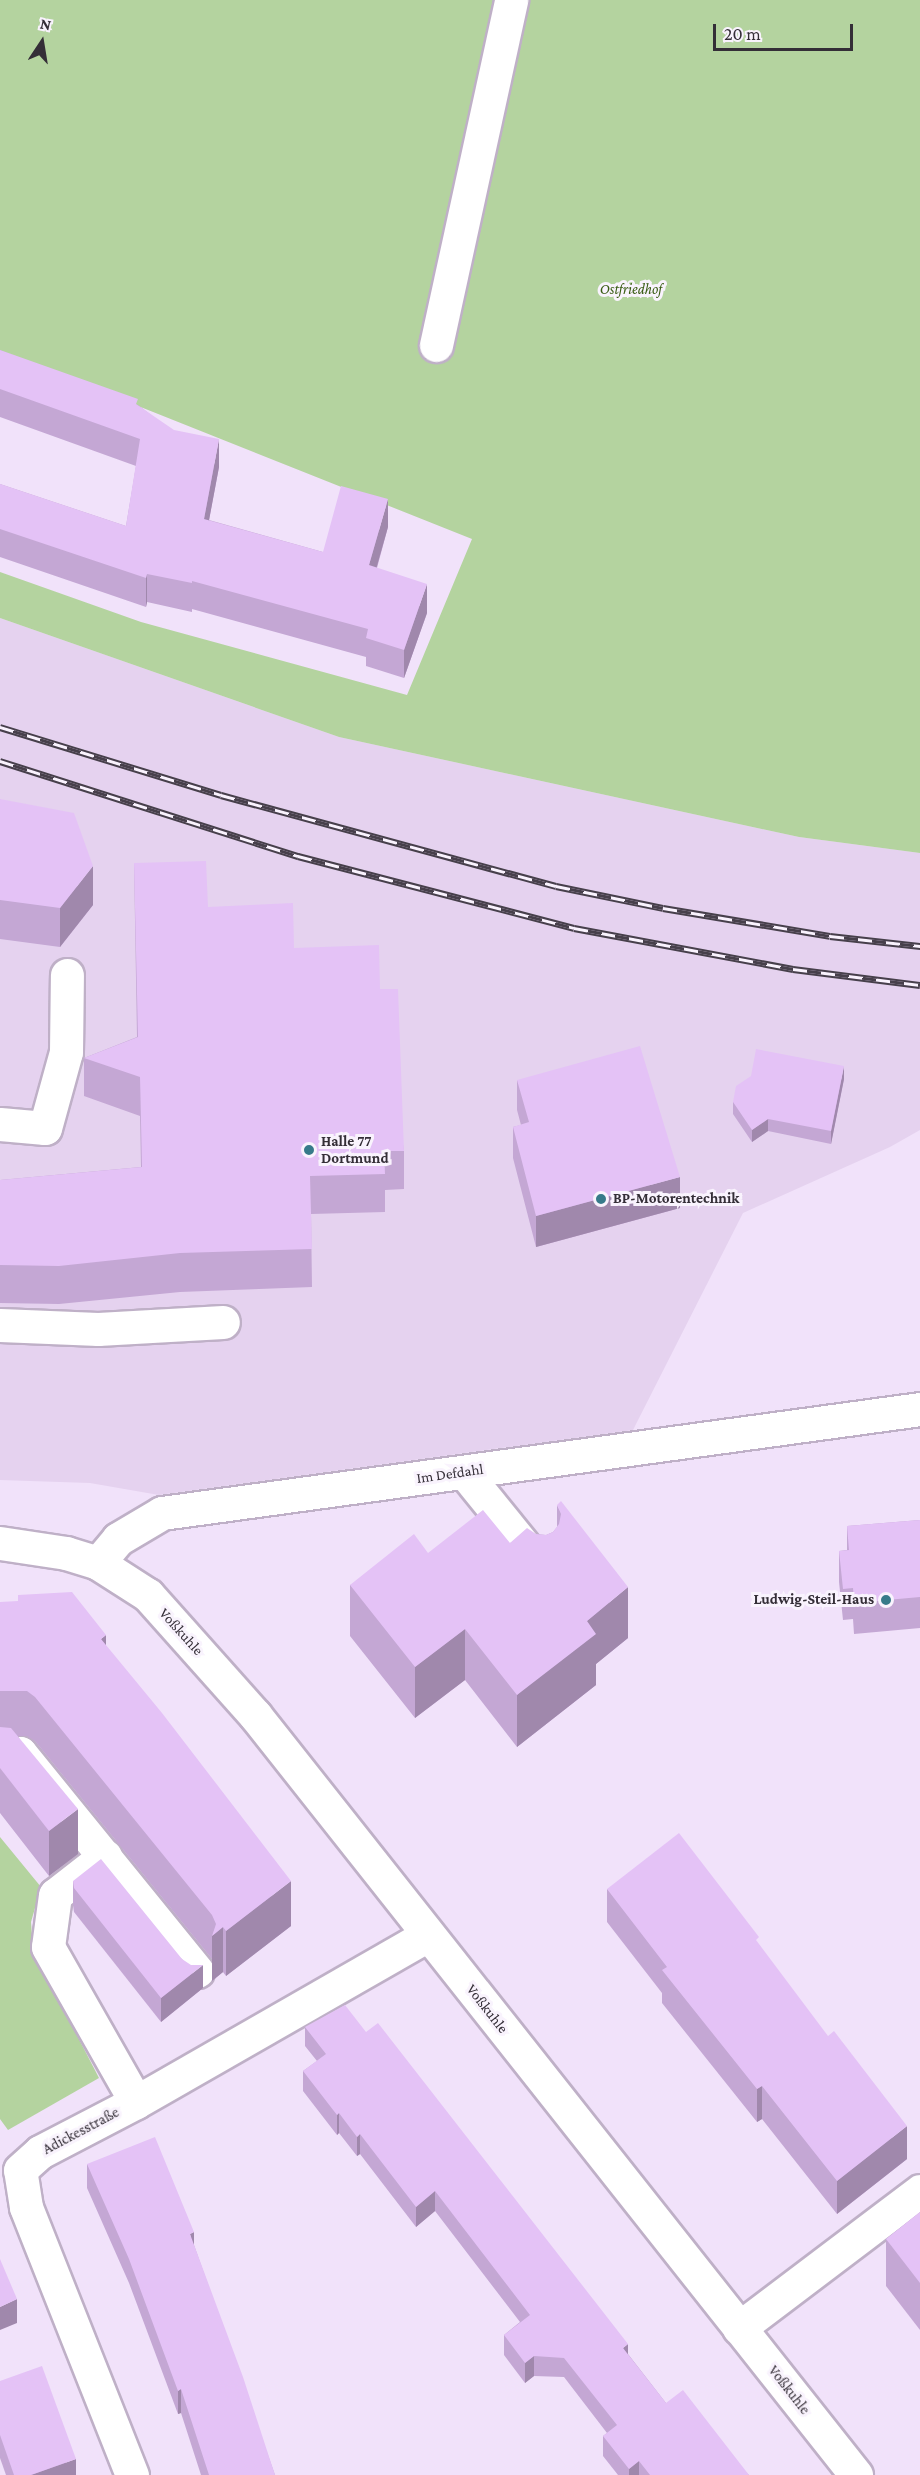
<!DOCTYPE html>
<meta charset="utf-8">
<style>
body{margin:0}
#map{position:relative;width:920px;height:2475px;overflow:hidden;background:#f1e2fa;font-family:"Crimson Pro",serif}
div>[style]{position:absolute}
.built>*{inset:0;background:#e5d2ef}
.green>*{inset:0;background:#b4d39f}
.roads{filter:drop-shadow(2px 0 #bfb0c7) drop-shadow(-2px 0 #bfb0c7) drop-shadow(0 2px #bfb0c7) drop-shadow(0 -2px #bfb0c7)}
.minor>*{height:33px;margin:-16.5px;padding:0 16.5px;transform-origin:16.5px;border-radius:16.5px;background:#fff}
.rail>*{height:7px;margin-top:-3.5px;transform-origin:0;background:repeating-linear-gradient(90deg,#f9f3fd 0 14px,#47404b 0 28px);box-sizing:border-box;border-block:2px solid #47404b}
.wall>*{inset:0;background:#c4a7d4}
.shaded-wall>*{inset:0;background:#a088ac}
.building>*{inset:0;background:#e4c2f6}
.dots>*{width:16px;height:16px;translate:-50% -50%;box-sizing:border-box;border:3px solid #f9f3fd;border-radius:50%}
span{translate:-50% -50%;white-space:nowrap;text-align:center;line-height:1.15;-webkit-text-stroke:6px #f9f3fd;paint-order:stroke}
.park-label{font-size:15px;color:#375b11;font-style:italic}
.poi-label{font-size:15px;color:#342e37;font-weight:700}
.left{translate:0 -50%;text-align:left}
.right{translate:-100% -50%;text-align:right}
.street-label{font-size:15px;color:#342e37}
.north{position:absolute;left:12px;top:12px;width:60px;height:60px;-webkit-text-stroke:4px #f9f3fd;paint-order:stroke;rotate:12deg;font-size:16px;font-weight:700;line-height:24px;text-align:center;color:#342e37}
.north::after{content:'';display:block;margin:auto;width:21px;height:27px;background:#342e37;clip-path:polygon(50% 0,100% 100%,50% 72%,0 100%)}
.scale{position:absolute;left:713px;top:24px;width:140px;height:27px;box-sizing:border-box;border:3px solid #342e37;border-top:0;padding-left:8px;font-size:18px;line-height:21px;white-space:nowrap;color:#342e37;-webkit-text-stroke:4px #f9f3fd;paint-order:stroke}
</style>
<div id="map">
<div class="built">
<div style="clip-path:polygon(0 618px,339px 737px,799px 837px,920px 853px,920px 1130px,890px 1147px,743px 1213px,633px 1430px,159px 1495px,90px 1483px,0 1480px)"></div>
</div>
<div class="green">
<div style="clip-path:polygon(0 0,920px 0,920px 853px,799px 837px,339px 737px,0 618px,0 572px,141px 622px,407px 695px,472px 539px,0 351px)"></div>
<div style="clip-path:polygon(0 1837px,41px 1887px,31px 1922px,33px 1950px,99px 2078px,8px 2130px,0 2119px)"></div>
</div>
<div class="roads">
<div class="minor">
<div style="left:436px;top:345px;width:353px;rotate:-77.7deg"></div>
<div style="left:0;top:1124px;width:45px;rotate:5.1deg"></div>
<div style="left:45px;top:1128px;width:79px;rotate:-74.6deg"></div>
<div style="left:66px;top:1052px;width:77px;rotate:-89.3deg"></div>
<div style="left:0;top:1325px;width:98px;rotate:2.3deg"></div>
<div style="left:98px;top:1329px;width:125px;rotate:-3.2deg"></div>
<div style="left:465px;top:1473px;width:122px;rotate:51deg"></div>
<div style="left:0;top:1543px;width:67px;rotate:8.6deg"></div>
<div style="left:66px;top:1553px;width:34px;rotate:17deg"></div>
<div style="left:98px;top:1563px;width:59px;rotate:32.6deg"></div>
<div style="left:148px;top:1595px;width:161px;rotate:48.3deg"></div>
<div style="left:255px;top:1715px;width:969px;rotate:51.66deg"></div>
<div style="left:98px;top:1563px;width:31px;rotate:-50deg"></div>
<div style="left:118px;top:1539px;width:51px;rotate:-30.6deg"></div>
<div style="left:162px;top:1513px;width:765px;rotate:-7.81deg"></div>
<div style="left:0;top:1754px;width:20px;rotate:-3deg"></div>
<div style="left:20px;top:1753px;width:281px;rotate:50.9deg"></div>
<div style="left:105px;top:1856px;width:63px;rotate:142deg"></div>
<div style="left:55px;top:1895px;width:52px;rotate:97.7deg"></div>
<div style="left:48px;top:1947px;width:178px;rotate:60.4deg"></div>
<div style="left:739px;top:2328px;width:227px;rotate:-37.1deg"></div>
<div style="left:132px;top:2475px;width:288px;rotate:-111.6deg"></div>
<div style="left:26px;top:2207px;width:37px;rotate:-99deg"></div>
<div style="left:20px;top:2170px;width:27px;rotate:-42deg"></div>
<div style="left:40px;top:2152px;width:108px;rotate:-27.5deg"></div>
<div style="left:136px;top:2102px;width:336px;rotate:-29.8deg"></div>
</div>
</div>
<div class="rail">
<div style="left:0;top:727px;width:231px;rotate:17.1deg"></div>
<div style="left:221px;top:795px;width:347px;rotate:15.2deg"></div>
<div style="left:556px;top:886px;width:109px;rotate:11.6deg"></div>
<div style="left:663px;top:908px;width:169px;rotate:9.5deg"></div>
<div style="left:830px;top:936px;width:91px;rotate:6.3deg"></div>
<div style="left:0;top:761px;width:313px;rotate:17.7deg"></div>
<div style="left:298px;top:856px;width:285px;rotate:14.6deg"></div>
<div style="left:574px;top:928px;width:223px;rotate:10.6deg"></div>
<div style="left:793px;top:969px;width:128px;rotate:7.2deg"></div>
</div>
<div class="wall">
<div style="clip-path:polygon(0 350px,138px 405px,219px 467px,209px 520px,323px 552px,388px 527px,377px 568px,427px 613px,404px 678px,366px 666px,366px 657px,192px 609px,192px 612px,147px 602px,146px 607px,0 557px,0 484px,126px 526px,136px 466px,0 417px)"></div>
<div style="clip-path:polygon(0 799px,93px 905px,60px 947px,0 939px)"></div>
<div style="clip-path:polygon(134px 863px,208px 907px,380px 989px,404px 1151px,404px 1189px,385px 1190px,385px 1212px,311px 1214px,312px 1287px,180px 1292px,59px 1304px,0 1303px,0 1180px,141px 1167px,140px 1116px,84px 1096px,84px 1058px,137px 1037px)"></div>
<div style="clip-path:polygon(844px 1079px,831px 1144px,768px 1131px,752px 1142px,733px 1114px,733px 1102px)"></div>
<div style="clip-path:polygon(517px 1080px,680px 1208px,536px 1247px,513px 1158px,513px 1127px,521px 1125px,517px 1110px)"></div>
<div style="clip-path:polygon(557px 1505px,628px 1638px,596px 1664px,596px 1685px,517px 1747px,465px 1680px,415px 1718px,350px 1636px,350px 1585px,510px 1543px,536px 1534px,546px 1535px,553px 1532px,557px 1527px)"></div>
<div style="clip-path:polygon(920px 1520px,920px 1628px,854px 1634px,853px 1619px,843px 1620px,839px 1582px,839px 1551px,847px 1550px,847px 1526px)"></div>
<div style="clip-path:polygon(0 1602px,106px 1646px,291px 1926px,226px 1976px,223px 1972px,212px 1981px,212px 1959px,35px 1741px,27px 1736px,18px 1736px,78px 1854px,49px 1876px,0 1813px)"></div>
<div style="clip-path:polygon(73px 1881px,182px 1959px,203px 1988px,161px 2022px,74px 1912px,73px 1905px)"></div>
<div style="clip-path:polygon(607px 1889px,759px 1945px,907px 2159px,837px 2214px,762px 2119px,757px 2122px,662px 2003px,662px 1993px,607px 1922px)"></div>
<div style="clip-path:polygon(305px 2027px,366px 2032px,628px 2354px,666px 2403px,749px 2475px,618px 2475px,603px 2456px,603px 2436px,607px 2433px,564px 2377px,534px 2376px,525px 2383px,504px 2355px,504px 2335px,520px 2322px,435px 2211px,416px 2227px,360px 2154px,357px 2156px,339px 2133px,337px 2135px,303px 2091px,303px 2071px,317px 2061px,305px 2046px)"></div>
<div style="clip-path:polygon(87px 2164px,194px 2245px,275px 2475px,201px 2475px,181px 2413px,178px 2414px,129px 2283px,87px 2188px)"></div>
<div style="clip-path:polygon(920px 2212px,920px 2330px,886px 2286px,886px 2239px)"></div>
<div style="clip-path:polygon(0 2381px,76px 2475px,6px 2475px,0 2458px)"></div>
</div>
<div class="shaded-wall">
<div style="clip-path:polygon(219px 439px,219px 467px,204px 547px,204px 519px)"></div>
<div style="clip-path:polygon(388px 499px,388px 527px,369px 594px,369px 565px)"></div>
<div style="clip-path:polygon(147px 574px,147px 602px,146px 607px,146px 578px)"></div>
<div style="clip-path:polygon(427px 584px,427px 613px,404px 678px,404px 650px)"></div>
<div style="clip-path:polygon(93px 866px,93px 905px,60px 947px,60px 908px)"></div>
<div style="clip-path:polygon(844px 1066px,844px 1079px,831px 1144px,831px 1131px)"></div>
<div style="clip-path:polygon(768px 1119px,768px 1131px,752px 1142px,752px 1130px)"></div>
<div style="clip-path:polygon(680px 1177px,680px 1208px,536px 1247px,536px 1216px)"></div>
<div style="clip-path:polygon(628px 1587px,628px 1638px,596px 1664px,596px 1685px,517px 1747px,517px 1695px,587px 1621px)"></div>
<div style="clip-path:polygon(465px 1629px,465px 1680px,415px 1718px,415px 1667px)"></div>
<div style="clip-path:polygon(106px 1635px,106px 1680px,101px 1639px)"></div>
<div style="clip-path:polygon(78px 1809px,78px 1854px,49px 1876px,49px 1831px)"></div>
<div style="clip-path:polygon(291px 1881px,291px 1926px,226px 1976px,226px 1931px)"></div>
<div style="clip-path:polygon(223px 1927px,223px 1972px,212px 1981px,212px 1936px)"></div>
<div style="clip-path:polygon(203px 1965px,203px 1988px,161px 2022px,161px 1998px)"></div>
<div style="clip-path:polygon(762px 2086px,762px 2119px,757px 2122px,757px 2089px)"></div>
<div style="clip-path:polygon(339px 2113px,339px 2133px,337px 2135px,337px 2115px)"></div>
<div style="clip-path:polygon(907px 2126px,907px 2159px,837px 2214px,837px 2181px)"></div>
<div style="clip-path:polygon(360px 2134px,360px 2154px,357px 2156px,357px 2137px)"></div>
<div style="clip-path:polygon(435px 2191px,435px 2211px,416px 2227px,416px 2207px)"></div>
<div style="clip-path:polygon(194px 2232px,194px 2256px,190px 2234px)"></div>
<div style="clip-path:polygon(17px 2299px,17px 2323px,0 2330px,0 2307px)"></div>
<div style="clip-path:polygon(628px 2344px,628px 2364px,623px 2348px)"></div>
<div style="clip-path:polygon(534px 2356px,534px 2376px,525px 2383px,525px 2363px)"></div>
<div style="clip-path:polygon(181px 2389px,181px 2413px,178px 2414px,178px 2391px)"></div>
<div style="clip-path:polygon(76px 2459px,76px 2475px,31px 2475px)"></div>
<div style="clip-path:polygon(639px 2461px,639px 2475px,629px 2475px,629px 2469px)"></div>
</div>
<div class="building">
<div style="clip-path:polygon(0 350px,138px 399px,136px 404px,174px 430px,219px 439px,204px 519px,323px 552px,341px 486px,388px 499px,369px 565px,427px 584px,404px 650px,366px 638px,368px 629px,192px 581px,192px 583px,147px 574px,146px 578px,0 529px,0 484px,126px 526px,140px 439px,0 389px)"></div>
<div style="clip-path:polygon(0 799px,74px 813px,93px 866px,60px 908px,0 900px)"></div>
<div style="clip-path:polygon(206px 861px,208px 907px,293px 903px,294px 948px,379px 945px,380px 989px,398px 989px,404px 1151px,384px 1151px,385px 1174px,310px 1176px,312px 1249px,180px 1253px,59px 1266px,0 1265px,0 1180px,142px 1167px,140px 1077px,84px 1058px,138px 1037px,134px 863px)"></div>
<div style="clip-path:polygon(640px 1046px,680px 1177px,536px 1216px,513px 1127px,529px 1122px,517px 1080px)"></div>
<div style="clip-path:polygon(756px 1049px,844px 1066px,831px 1131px,768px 1119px,752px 1130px,733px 1102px,736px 1086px,751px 1076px)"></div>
<div style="clip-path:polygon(561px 1501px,628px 1587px,587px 1621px,596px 1634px,517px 1695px,465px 1629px,415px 1667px,350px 1585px,414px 1534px,428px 1553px,483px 1510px,510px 1543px,527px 1528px,536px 1534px,546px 1535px,553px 1532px,559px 1524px,561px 1514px,557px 1505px)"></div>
<div style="clip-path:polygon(920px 1520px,920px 1597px,854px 1603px,853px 1588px,843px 1589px,839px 1551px,849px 1550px,847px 1526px)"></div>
<div style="clip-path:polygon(72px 1592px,106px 1635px,101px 1639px,162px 1713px,291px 1881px,226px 1931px,223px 1927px,212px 1936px,216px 1924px,212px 1915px,35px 1697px,27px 1691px,0 1691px,0 1602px,18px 1601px,18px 1595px)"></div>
<div style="clip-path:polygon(0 1727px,11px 1728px,78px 1809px,49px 1831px,0 1768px)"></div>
<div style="clip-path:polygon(679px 1833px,759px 1937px,756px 1940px,828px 2036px,834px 2031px,907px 2126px,837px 2181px,762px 2086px,757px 2089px,662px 1970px,667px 1967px,607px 1889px)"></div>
<div style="clip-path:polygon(101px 1859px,182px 1959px,191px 1965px,203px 1965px,161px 1998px,74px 1888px,73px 1881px)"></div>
<div style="clip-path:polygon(345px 2005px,366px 2032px,378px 2023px,628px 2344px,623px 2348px,666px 2403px,683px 2390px,749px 2475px,650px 2475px,639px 2461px,629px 2469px,603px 2436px,617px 2425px,564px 2358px,534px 2356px,525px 2363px,504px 2335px,530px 2315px,435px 2191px,416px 2207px,360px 2134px,357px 2137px,339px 2113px,337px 2115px,303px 2071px,326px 2054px,305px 2027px)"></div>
<div style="clip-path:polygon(155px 2137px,194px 2232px,190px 2234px,243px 2377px,275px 2475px,209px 2475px,181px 2389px,178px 2391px,129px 2259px,87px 2164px)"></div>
<div style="clip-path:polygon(920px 2212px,920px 2283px,886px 2239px)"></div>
<div style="clip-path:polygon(0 2259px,17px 2299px,0 2307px)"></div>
<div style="clip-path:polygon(42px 2366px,76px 2459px,31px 2475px,14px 2475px,0 2435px,0 2381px)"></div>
</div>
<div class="dots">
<div style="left:309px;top:1150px;background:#377a8a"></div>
<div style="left:601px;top:1199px;background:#377a8a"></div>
<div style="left:886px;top:1600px;background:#377a8a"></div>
</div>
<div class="park-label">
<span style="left:631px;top:290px">Ostfriedhof</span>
</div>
<div class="poi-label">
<span class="left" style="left:321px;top:1150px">Halle 77<br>Dortmund</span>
<span class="left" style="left:613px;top:1199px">BP-Motorentechnik</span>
<span class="right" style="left:874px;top:1600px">Ludwig-Steil-Haus</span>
</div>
<div class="street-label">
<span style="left:450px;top:1474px;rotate:-8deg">Im Defdahl</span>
<span style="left:181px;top:1632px;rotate:48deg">Voßkuhle</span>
<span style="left:487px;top:2009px;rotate:52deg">Voßkuhle</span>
<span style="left:81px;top:2131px;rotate:-28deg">Adickesstraße</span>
<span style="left:789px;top:2390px;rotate:52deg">Voßkuhle</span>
</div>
<div class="north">N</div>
<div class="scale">20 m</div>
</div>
